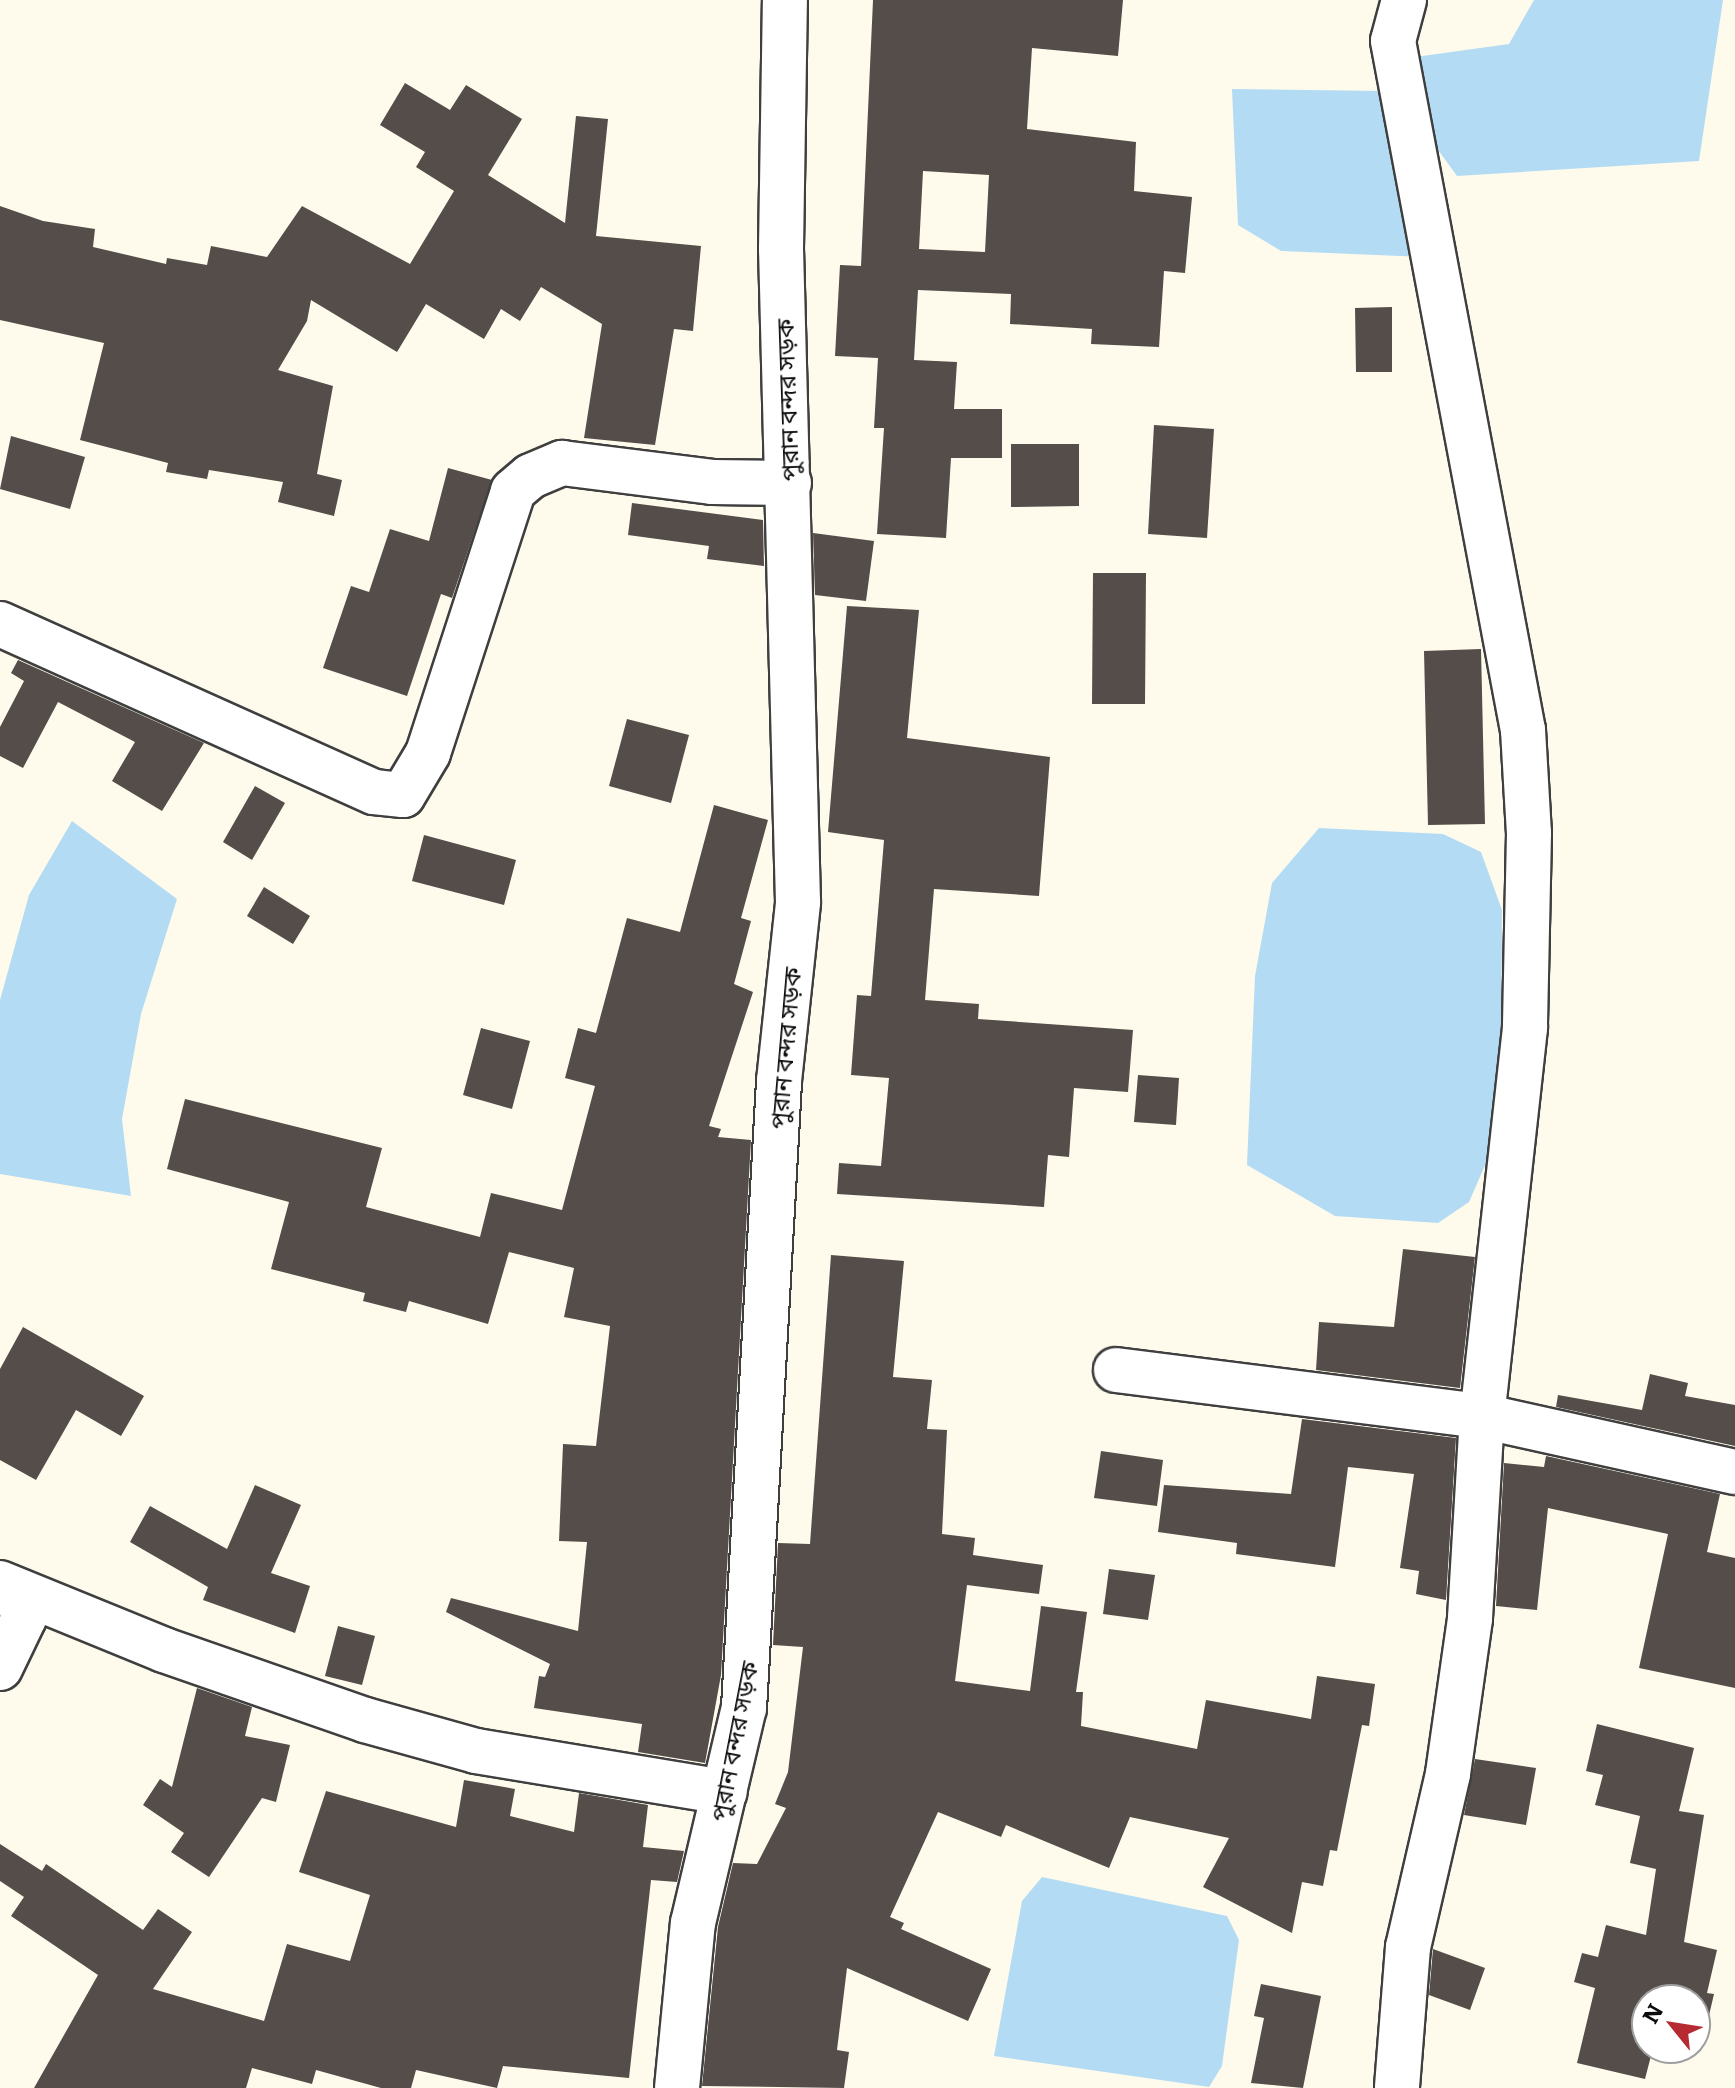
<!DOCTYPE html>
<meta charset="utf-8">
<style>
body{margin:0}
#map{position:relative;width:1735px;height:2088px;overflow:hidden;background:#fefbec;font-family:Literata,"Noto Sans Bengali",serif}
div>[style]{position:absolute}
.water>*{inset:0;background:#b3dcf4}
.building>*{inset:0;background:#544d49}
.roads{filter:drop-shadow(2px 0 #3f3f3f) drop-shadow(-2px 0 #3f3f3f) drop-shadow(0 2px #3f3f3f) drop-shadow(0 -2px #3f3f3f)}
.minor>*{height:44px;margin:-22px;padding:0 22px;transform-origin:22px;border-radius:22px;background:#fff}
span{translate:-50% -50%;white-space:nowrap;text-align:center;line-height:1.15;-webkit-text-stroke:8px #fff;paint-order:stroke}
.street-label{font-size:24px;color:#0c0c0c}
.north{position:absolute;left:1631px;top:1984px;width:80px;height:80px;box-sizing:border-box;background:#fff;border:2px solid #9e9e9e;border-radius:50%;rotate:300deg;font-size:22px;font-weight:700;line-height:32px;text-align:center;color:#0c0c0c}
.north::after{content:'';display:block;margin:auto;width:28px;height:36px;background:#b62a31;clip-path:polygon(50% 0,100% 100%,50% 72%,0 100%)}
</style>
<div id="map">
<div class="water">
<div style="clip-path:polygon(1534px 0,1723px 0,1699px 161px,1457px 176px,1428px 136px,1415px 57px,1509px 44px)"></div>
<div style="clip-path:polygon(1232px 89px,1385px 91px,1424px 257px,1281px 251px,1238px 225px)"></div>
<div style="clip-path:polygon(72px 821px,177px 899px,141px 1014px,122px 1119px,131px 1196px,0 1174px,0 1000px,29px 895px)"></div>
<div style="clip-path:polygon(1319px 828px,1443px 834px,1481px 852px,1502px 910px,1501px 1087px,1486px 1163px,1469px 1202px,1438px 1223px,1335px 1216px,1247px 1165px,1255px 976px,1272px 883px)"></div>
<div style="clip-path:polygon(1042px 1877px,1227px 1916px,1239px 1940px,1222px 2066px,1209px 2087px,994px 2056px,1022px 1901px)"></div>
</div>
<div class="building">
<div style="clip-path:polygon(evenodd,873px 0,1123px 0,1118px 56px,1032px 48px,1027px 129px,1136px 142px,1134px 191px,1192px 197px,1185px 273px,1164px 271px,1159px 347px,1091px 344px,1092px 329px,1010px 324px,1011px 294px,918px 290px,914px 360px,957px 362px,954px 409px,1002px 409px,1002px 458px,951px 458px,946px 538px,877px 534px,884px 428px,874px 428px,878px 358px,835px 356px,840px 265px,861px 266px,873px 0,923px 171px,989px 175px,985px 252px,919px 249px,923px 171px)"></div>
<div style="clip-path:polygon(405px 83px,450px 110px,466px 85px,522px 119px,488px 175px,565px 223px,576px 116px,608px 119px,596px 236px,701px 246px,693px 331px,674px 329px,655px 445px,584px 438px,602px 324px,541px 287px,520px 321px,501px 309px,484px 339px,426px 304px,397px 352px,311px 300px,307px 321px,278px 370px,333px 386px,317px 474px,342px 480px,334px 516px,278px 502px,283px 482px,209px 470px,207px 479px,166px 472px,168px 463px,80px 440px,104px 343px,0 320px,0 206px,43px 221px,95px 229px,93px 247px,166px 264px,167px 258px,207px 265px,211px 246px,267px 257px,302px 206px,410px 264px,454px 191px,416px 167px,425px 152px,380px 125px)"></div>
<div style="clip-path:polygon(1392px 307px,1392px 372px,1356px 372px,1355px 308px)"></div>
<div style="clip-path:polygon(1154px 425px,1214px 429px,1207px 538px,1148px 534px)"></div>
<div style="clip-path:polygon(11px 436px,85px 457px,70px 509px,0 489px)"></div>
<div style="clip-path:polygon(1011px 444px,1079px 444px,1079px 506px,1011px 507px)"></div>
<div style="clip-path:polygon(448px 468px,492px 480px,452px 598px,441px 594px,407px 696px,323px 668px,351px 586px,369px 592px,390px 529px,429px 541px)"></div>
<div style="clip-path:polygon(632px 503px,763px 520px,764px 566px,707px 559px,709px 546px,628px 535px)"></div>
<div style="clip-path:polygon(813px 533px,874px 541px,866px 601px,815px 595px)"></div>
<div style="clip-path:polygon(1093px 573px,1146px 573px,1145px 704px,1092px 704px)"></div>
<div style="clip-path:polygon(847px 606px,919px 610px,907px 738px,1050px 757px,1039px 896px,934px 889px,925px 1000px,979px 1004px,978px 1019px,1133px 1030px,1128px 1092px,1074px 1088px,1069px 1157px,1048px 1155px,1044px 1207px,837px 1194px,839px 1163px,881px 1166px,889px 1078px,851px 1075px,857px 995px,871px 996px,884px 840px,828px 832px)"></div>
<div style="clip-path:polygon(1481px 649px,1485px 824px,1428px 825px,1424px 651px)"></div>
<div style="clip-path:polygon(18px 660px,204px 743px,162px 811px,112px 781px,135px 742px,58px 702px,23px 768px,0 756px,0 727px,24px 681px,11px 673px)"></div>
<div style="clip-path:polygon(627px 719px,689px 735px,671px 803px,609px 786px)"></div>
<div style="clip-path:polygon(255px 786px,285px 803px,252px 860px,223px 842px)"></div>
<div style="clip-path:polygon(714px 805px,768px 820px,741px 918px,751px 921px,734px 984px,753px 992px,709px 1126px,721px 1129px,718px 1137px,751px 1140px,721px 1675px,705px 1763px,638px 1752px,642px 1724px,534px 1708px,539px 1676px,545px 1677px,550px 1664px,446px 1612px,451px 1598px,578px 1631px,587px 1542px,559px 1541px,563px 1444px,596px 1446px,610px 1326px,564px 1317px,574px 1268px,509px 1252px,488px 1324px,409px 1301px,406px 1312px,363px 1301px,365px 1293px,271px 1269px,289px 1202px,167px 1169px,185px 1099px,382px 1148px,366px 1207px,480px 1237px,491px 1193px,562px 1210px,595px 1086px,565px 1078px,578px 1028px,596px 1033px,627px 918px,680px 932px)"></div>
<div style="clip-path:polygon(424px 835px,516px 860px,504px 905px,412px 881px)"></div>
<div style="clip-path:polygon(264px 887px,310px 916px,293px 944px,247px 916px)"></div>
<div style="clip-path:polygon(481px 1028px,530px 1041px,512px 1109px,463px 1095px)"></div>
<div style="clip-path:polygon(1138px 1075px,1179px 1078px,1176px 1125px,1134px 1122px)"></div>
<div style="clip-path:polygon(1403px 1249px,1475px 1257px,1460px 1388px,1316px 1370px,1319px 1322px,1394px 1327px)"></div>
<div style="clip-path:polygon(831px 1255px,904px 1261px,893px 1377px,932px 1380px,927px 1429px,947px 1430px,942px 1534px,975px 1538px,973px 1555px,1043px 1565px,1039px 1594px,967px 1585px,955px 1681px,1030px 1691px,1041px 1606px,1087px 1612px,1076px 1692px,1083px 1692px,1081px 1726px,1197px 1749px,1206px 1700px,1311px 1719px,1317px 1676px,1375px 1684px,1369px 1726px,1362px 1725px,1337px 1851px,1330px 1850px,1323px 1886px,1302px 1882px,1292px 1933px,1203px 1887px,1229px 1838px,1130px 1817px,1109px 1868px,1006px 1825px,1001px 1837px,938px 1812px,890px 1917px,904px 1923px,901px 1929px,991px 1969px,968px 2021px,847px 1968px,837px 2050px,849px 2052px,844px 2088px,702px 2086px,718px 1927px,733px 1863px,757px 1864px,786px 1808px,775px 1804px,788px 1772px,803px 1647px,773px 1645px,778px 1543px,810px 1544px)"></div>
<div style="clip-path:polygon(23px 1327px,144px 1396px,121px 1436px,76px 1410px,36px 1480px,0 1460px,0 1369px)"></div>
<div style="clip-path:polygon(1650px 1374px,1688px 1383px,1685px 1396px,1735px 1405px,1735px 1446px,1556px 1407px,1558px 1395px,1642px 1410px)"></div>
<div style="clip-path:polygon(1302px 1419px,1456px 1438px,1446px 1600px,1416px 1594px,1419px 1571px,1400px 1568px,1414px 1474px,1348px 1467px,1335px 1567px,1236px 1554px,1237px 1543px,1158px 1532px,1164px 1485px,1291px 1494px)"></div>
<div style="clip-path:polygon(1101px 1451px,1163px 1460px,1157px 1506px,1094px 1498px)"></div>
<div style="clip-path:polygon(1546px 1456px,1720px 1494px,1707px 1552px,1735px 1558px,1735px 1688px,1639px 1668px,1668px 1534px,1548px 1508px,1537px 1610px,1496px 1606px,1504px 1463px,1544px 1467px)"></div>
<div style="clip-path:polygon(255px 1485px,301px 1505px,271px 1573px,310px 1586px,295px 1633px,203px 1600px,208px 1587px,130px 1542px,150px 1506px,227px 1549px)"></div>
<div style="clip-path:polygon(1109px 1569px,1155px 1575px,1148px 1620px,1103px 1614px)"></div>
<div style="clip-path:polygon(338px 1626px,375px 1636px,362px 1685px,325px 1676px)"></div>
<div style="clip-path:polygon(197px 1688px,252px 1707px,245px 1736px,290px 1745px,276px 1802px,262px 1798px,209px 1877px,171px 1852px,184px 1833px,143px 1805px,160px 1779px,172px 1787px)"></div>
<div style="clip-path:polygon(1597px 1724px,1694px 1748px,1679px 1811px,1704px 1815px,1684px 1942px,1717px 1950px,1707px 1993px,1714px 1994px,1704px 2037px,1695px 2035px,1695px 2000px,1647px 2000px,1647px 2048px,1653px 2048px,1645px 2079px,1577px 2063px,1595px 1988px,1574px 1982px,1582px 1953px,1598px 1957px,1606px 1925px,1646px 1935px,1656px 1869px,1630px 1863px,1640px 1816px,1595px 1805px,1603px 1775px,1586px 1771px)"></div>
<div style="clip-path:polygon(1475px 1759px,1536px 1768px,1526px 1825px,1464px 1815px)"></div>
<div style="clip-path:polygon(464px 1780px,515px 1789px,510px 1816px,574px 1832px,579px 1793px,648px 1805px,643px 1847px,684px 1851px,677px 1882px,651px 1880px,629px 2078px,503px 2066px,497px 2088px,416px 2070px,411px 2088px,381px 2088px,316px 2070px,312px 2084px,252px 2068px,246px 2088px,34px 2088px,98px 1975px,11px 1916px,24px 1897px,0 1881px,0 1844px,42px 1871px,46px 1864px,143px 1930px,158px 1909px,192px 1932px,153px 1989px,264px 2021px,287px 1944px,350px 1961px,370px 1895px,299px 1872px,326px 1791px,456px 1827px)"></div>
<div style="clip-path:polygon(1433px 1949px,1485px 1968px,1470px 2010px,1429px 1995px)"></div>
<div style="clip-path:polygon(1261px 1984px,1321px 1996px,1303px 2088px,1251px 2083px,1264px 2018px,1254px 2016px)"></div>
</div>
<div class="roads">
<div class="minor">
<div style="left:1404px;top:0;width:42px;rotate:105deg"></div>
<div style="left:1393px;top:41px;width:701px;rotate:79.32deg"></div>
<div style="left:1523px;top:730px;width:103px;rotate:86.7deg"></div>
<div style="left:1529px;top:833px;width:195px;rotate:91.2deg"></div>
<div style="left:1525px;top:1028px;width:390px;rotate:96.3deg"></div>
<div style="left:1482px;top:1416px;width:259px;rotate:12.5deg"></div>
<div style="left:0;top:624px;width:410px;rotate:24.2deg"></div>
<div style="left:374px;top:792px;width:29px;rotate:6deg"></div>
<div style="left:403px;top:795px;width:49px;rotate:-59.2deg"></div>
<div style="left:428px;top:753px;width:275px;rotate:-72deg"></div>
<div style="left:513px;top:491px;width:23px;rotate:-40deg"></div>
<div style="left:531px;top:476px;width:34px;rotate:-23deg"></div>
<div style="left:562px;top:463px;width:151px;rotate:7.2deg"></div>
<div style="left:712px;top:482px;width:77px;rotate:0.7deg"></div>
<div style="left:1116px;top:1370px;width:369px;rotate:7.2deg"></div>
<div style="left:1482px;top:1416px;width:203px;rotate:93.4deg"></div>
<div style="left:1470px;top:1619px;width:157px;rotate:98.1deg"></div>
<div style="left:1448px;top:1774px;width:178px;rotate:103deg"></div>
<div style="left:1408px;top:1947px;width:141px;rotate:94.5deg"></div>
<div style="left:0;top:1583px;width:177px;rotate:22.2deg"></div>
<div style="left:164px;top:1650px;width:213px;rotate:19.2deg"></div>
<div style="left:365px;top:1720px;width:115px;rotate:15.6deg"></div>
<div style="left:476px;top:1751px;width:252px;rotate:9.4deg"></div>
<div style="left:0;top:1668px;width:55px;rotate:-64.4deg"></div>
<div style="left:24px;top:1618px;width:26px;rotate:-106deg"></div>
<div style="left:677px;top:2088px;width:166px;rotate:-84.5deg"></div>
<div style="left:693px;top:1923px;width:221px;rotate:-76.7deg"></div>
<div style="left:744px;top:1708px;width:628px;rotate:-86.8deg"></div>
<div style="left:779px;top:1081px;width:180px;rotate:-83.9deg"></div>
<div style="left:798px;top:902px;width:653px;rotate:-91.49deg"></div>
<div style="left:781px;top:249px;width:249px;rotate:-89.1deg"></div>
</div>
</div>
<div class="street-label">
<span style="left:786px;top:400px;rotate:-92deg">পুরান বন্দর সড়ক</span>
<span style="left:784px;top:1048px;rotate:-85deg">পুরান বন্দর সড়ক</span>
<span style="left:733px;top:1741px;rotate:-79deg">পুরান বন্দর সড়ক</span>
</div>
<div class="north">N</div>
</div>
